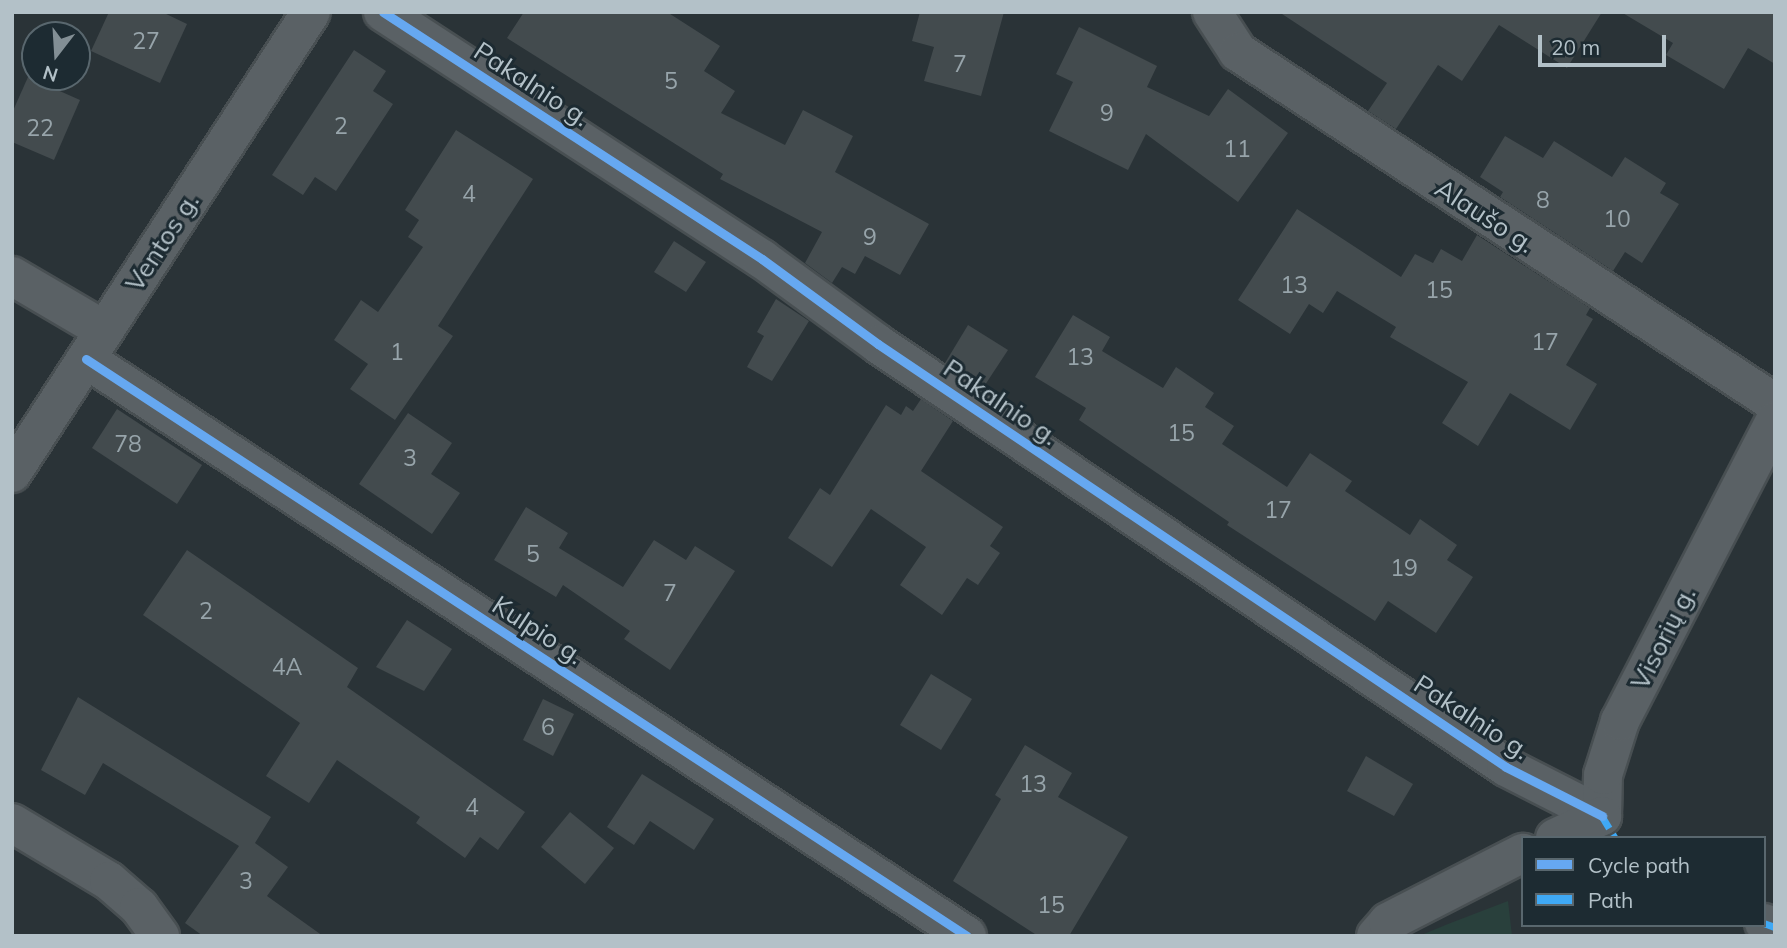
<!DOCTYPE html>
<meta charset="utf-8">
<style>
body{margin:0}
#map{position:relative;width:1787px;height:948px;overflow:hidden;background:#2a3337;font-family:Mulish,sans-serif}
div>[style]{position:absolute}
.green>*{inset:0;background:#29403c}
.building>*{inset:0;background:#434b4e}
.roads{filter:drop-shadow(2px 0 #484f52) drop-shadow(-2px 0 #484f52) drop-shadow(0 2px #484f52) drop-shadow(0 -2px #484f52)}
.minor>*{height:38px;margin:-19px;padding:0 19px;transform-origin:19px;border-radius:19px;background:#5a6165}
.quiet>*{height:7px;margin-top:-3.5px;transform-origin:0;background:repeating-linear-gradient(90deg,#3fa9f5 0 14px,transparent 0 21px)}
.cycleway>*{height:9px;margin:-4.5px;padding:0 4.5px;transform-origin:4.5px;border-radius:4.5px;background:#66a8f1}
span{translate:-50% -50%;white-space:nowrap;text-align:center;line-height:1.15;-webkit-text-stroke:6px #1d2b32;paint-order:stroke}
.number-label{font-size:23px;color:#97a4aa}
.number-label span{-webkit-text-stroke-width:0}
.street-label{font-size:26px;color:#b3c1c8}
.frame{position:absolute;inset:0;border:14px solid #b3c1c8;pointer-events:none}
.legend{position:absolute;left:1521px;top:836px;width:245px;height:91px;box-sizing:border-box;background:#1d2b32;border:2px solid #59676e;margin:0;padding:9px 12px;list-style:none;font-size:21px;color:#b3c1c8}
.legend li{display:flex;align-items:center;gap:14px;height:35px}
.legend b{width:35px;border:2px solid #59676e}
.north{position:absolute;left:21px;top:21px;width:70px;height:70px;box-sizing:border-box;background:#1d2b32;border:2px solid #59676e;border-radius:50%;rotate:197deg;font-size:19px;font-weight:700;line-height:28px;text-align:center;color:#b3c1c8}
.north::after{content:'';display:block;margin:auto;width:24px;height:32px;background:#838f95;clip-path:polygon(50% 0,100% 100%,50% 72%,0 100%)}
.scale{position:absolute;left:1538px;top:35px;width:128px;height:32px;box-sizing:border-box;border:4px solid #b3c1c8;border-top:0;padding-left:9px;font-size:21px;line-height:24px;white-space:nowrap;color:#b3c1c8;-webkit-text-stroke:5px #1d2b32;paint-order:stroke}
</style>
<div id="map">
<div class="green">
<div style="clip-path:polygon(1508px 901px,1512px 936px,1419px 936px,1448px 924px)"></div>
</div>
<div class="building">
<div style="clip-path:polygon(109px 12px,162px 12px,187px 24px,160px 83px,91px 51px)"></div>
<div style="clip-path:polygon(524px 12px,667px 12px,720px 46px,704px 71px,735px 91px,721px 113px,785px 145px,803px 110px,853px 136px,835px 172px,929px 224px,900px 275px,865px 256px,855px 274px,842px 267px,832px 283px,805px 263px,822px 232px,720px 179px,723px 174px,507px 38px)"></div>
<div style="clip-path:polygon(920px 12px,1004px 12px,981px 96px,924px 81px,934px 47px,912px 41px)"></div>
<div style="clip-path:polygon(1279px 12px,1602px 12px,1567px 68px,1499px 25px,1462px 81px,1438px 65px,1396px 129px,1368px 111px,1387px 83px)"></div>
<div style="clip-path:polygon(1621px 12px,1775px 12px,1775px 64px,1748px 48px,1724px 89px,1666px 55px,1673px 43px)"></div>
<div style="clip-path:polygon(1079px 27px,1157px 66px,1147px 87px,1209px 116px,1228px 89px,1288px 133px,1238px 202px,1146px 134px,1128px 170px,1049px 131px,1073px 82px,1056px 74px)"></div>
<div style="clip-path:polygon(354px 50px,386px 71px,373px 91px,393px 104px,336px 191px,315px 177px,303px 195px,272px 175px)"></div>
<div style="clip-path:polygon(28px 77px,80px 100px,54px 160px,12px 142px,12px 113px)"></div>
<div style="clip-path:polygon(456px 130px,533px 179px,438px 326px,453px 336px,395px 420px,350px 389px,368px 364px,334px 340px,361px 300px,378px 312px,423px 247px,408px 237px,419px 220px,405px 210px)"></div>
<div style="clip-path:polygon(1505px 136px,1543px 158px,1554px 141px,1612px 177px,1625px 157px,1666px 183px,1660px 193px,1679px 204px,1642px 263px,1625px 252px,1613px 271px,1500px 197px,1503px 192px,1480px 177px)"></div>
<div style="clip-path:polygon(1297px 209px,1401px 277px,1415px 254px,1433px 263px,1441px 249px,1462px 261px,1477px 235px,1590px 308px,1586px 315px,1593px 319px,1566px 365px,1597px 384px,1570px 430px,1510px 393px,1478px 446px,1442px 423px,1468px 382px,1390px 337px,1396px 327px,1337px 291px,1323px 313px,1309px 304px,1290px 334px,1238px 300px)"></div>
<div style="clip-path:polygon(674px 241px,706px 262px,686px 292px,654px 272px)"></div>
<div style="clip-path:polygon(776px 299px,809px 321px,772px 381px,747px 367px,764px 336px,757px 332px)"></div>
<div style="clip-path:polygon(1073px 315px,1110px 337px,1102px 351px,1163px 388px,1176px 367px,1214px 393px,1205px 407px,1234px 426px,1222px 444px,1287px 487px,1310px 453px,1352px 481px,1345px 491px,1410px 535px,1420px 519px,1457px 545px,1447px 560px,1473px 577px,1436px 633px,1388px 601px,1375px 621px,1227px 525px,1229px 522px,1079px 420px,1086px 408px,1035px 377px)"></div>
<div style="clip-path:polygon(968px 325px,1008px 350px,983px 388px,945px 363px)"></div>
<div style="clip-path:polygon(921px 399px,953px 421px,921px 471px,1003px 527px,990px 546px,1000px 553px,978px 585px,967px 578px,942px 615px,900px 585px,926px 547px,871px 509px,832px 567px,788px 538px,820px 488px,830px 495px,886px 405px,901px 415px,906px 406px,913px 411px)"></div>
<div style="clip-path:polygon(117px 409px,202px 465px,177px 504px,92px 448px)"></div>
<div style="clip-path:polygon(408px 413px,452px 443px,431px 474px,460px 493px,432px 534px,359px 484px)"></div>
<div style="clip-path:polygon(526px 507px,568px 533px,559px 548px,623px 587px,654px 540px,686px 560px,695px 546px,735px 571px,670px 670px,624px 639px,630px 631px,563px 585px,556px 597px,494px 560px)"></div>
<div style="clip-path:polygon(187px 550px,358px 668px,347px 687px,525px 812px,498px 850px,480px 837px,465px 858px,416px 823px,420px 817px,337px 760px,309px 803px,266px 776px,300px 723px,143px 615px)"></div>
<div style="clip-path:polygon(407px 620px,452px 649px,424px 691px,376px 667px)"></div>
<div style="clip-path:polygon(931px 674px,972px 699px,941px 750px,900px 725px)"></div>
<div style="clip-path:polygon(78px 697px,271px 817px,255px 843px,288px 867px,267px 896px,323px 936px,203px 936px,185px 923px,239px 846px,103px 763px,85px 795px,41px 770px)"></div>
<div style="clip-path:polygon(543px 699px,574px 714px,553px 756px,523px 740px)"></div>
<div style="clip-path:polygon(1025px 745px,1072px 773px,1058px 797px,1128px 837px,1069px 936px,1038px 936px,953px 881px,1001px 799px,995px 795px)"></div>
<div style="clip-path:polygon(1366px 756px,1413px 784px,1394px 816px,1347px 791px)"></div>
<div style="clip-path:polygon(642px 774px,714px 819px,694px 850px,650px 821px,634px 845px,607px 827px)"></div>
<div style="clip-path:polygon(570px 812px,614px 848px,585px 884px,541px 847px)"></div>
</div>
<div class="roads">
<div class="minor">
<div style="left:383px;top:12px;width:452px;rotate:33.1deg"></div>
<div style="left:762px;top:259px;width:144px;rotate:36.2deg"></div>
<div style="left:878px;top:344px;width:757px;rotate:33.96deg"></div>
<div style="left:1506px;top:767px;width:108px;rotate:27deg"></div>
<div style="left:1212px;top:12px;width:48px;rotate:57deg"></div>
<div style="left:1238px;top:52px;width:642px;rotate:33.17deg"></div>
<div style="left:12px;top:276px;width:107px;rotate:30.4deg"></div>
<div style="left:86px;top:359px;width:1053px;rotate:33.22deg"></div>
<div style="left:12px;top:473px;width:549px;rotate:-57.03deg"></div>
<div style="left:1602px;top:816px;width:41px;rotate:-88.6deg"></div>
<div style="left:1603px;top:775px;width:57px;rotate:-72.5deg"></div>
<div style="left:1620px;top:721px;width:338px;rotate:-62.7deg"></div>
<div style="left:12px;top:823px;width:113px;rotate:30.9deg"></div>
<div style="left:109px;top:881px;width:40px;rotate:41deg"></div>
<div style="left:139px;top:907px;width:36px;rotate:54deg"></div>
<div style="left:1555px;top:838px;width:52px;rotate:-25.1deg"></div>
<div style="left:1764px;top:923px;width:12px;rotate:20deg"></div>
<div style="left:1376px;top:936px;width:18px;rotate:-49deg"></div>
<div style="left:1388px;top:922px;width:152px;rotate:-27.1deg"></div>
</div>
</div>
<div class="quiet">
<div style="left:1602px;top:816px;width:26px;rotate:59deg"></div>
<div style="left:1764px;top:923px;width:12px;rotate:20deg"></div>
</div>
<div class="cycleway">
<div style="left:383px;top:12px;width:452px;rotate:33.1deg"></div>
<div style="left:762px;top:259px;width:144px;rotate:36.2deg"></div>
<div style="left:878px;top:344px;width:757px;rotate:33.96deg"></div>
<div style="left:1506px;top:767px;width:108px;rotate:27deg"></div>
<div style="left:86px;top:359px;width:1053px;rotate:33.22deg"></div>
</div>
<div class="number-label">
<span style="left:146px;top:41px">27</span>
<span style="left:960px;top:64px">7</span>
<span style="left:671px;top:81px">5</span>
<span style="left:1107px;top:113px">9</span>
<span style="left:341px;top:126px">2</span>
<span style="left:40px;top:128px">22</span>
<span style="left:1237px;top:149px">11</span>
<span style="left:469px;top:194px">4</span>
<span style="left:1543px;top:200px">8</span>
<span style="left:1617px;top:219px">10</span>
<span style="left:870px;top:237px">9</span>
<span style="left:1294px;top:285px">13</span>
<span style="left:1439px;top:290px">15</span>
<span style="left:1545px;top:342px">17</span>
<span style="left:397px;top:352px">1</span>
<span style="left:1080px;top:357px">13</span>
<span style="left:1181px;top:433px">15</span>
<span style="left:128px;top:444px">78</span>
<span style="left:410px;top:458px">3</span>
<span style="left:1278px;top:510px">17</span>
<span style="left:533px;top:554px">5</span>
<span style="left:1404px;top:568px">19</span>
<span style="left:670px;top:593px">7</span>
<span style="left:206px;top:611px">2</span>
<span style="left:287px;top:667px">4A</span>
<span style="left:548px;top:727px">6</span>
<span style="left:1033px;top:784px">13</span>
<span style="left:472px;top:807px">4</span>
<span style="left:246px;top:881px">3</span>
<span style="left:1051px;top:905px">15</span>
</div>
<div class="street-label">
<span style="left:532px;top:84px;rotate:33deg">Pakalnio g.</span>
<span style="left:1485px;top:216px;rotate:33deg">Alaušo g.</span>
<span style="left:162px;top:242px;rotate:-57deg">Ventos g.</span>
<span style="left:1001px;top:402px;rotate:34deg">Pakalnio g.</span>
<span style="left:538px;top:630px;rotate:33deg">Kulpio g.</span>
<span style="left:1663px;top:638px;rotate:-63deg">Visorių g.</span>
<span style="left:1472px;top:717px;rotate:33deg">Pakalnio g.</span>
</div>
<div class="frame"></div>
<ul class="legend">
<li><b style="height:9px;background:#66a8f1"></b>Cycle path</li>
<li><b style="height:9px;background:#3fa9f5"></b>Path</li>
</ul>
<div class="north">N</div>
<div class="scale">20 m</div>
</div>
